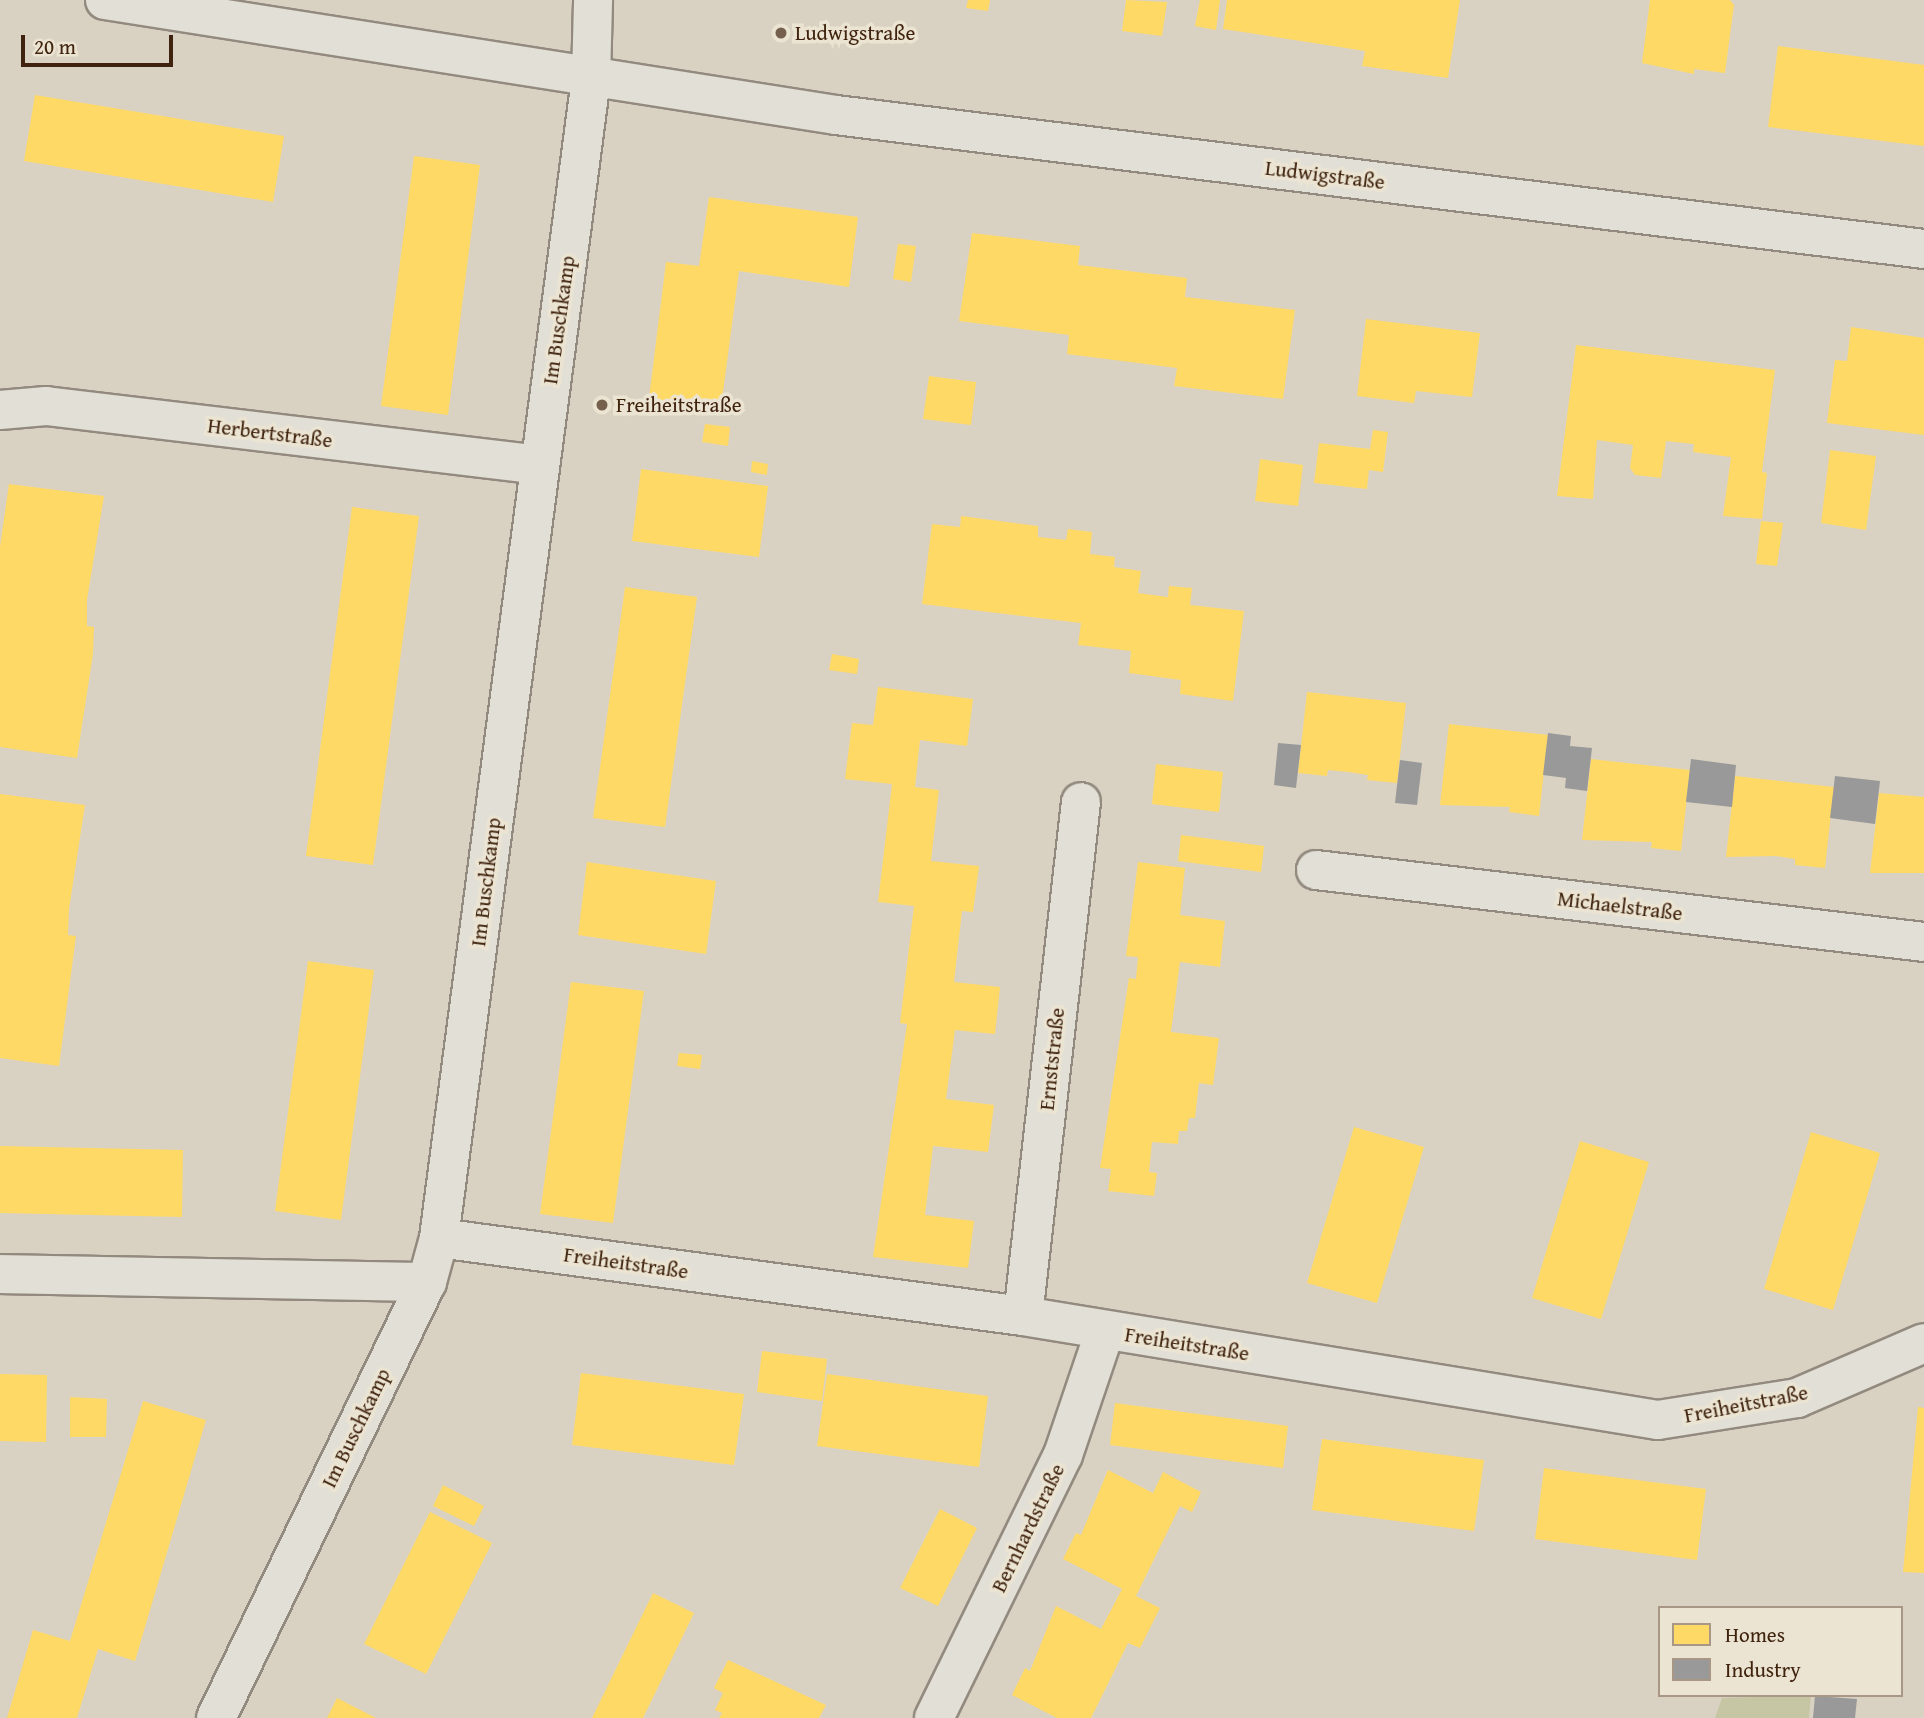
<!DOCTYPE html>
<meta charset="utf-8">
<style>
body{margin:0}
#map{position:relative;width:1924px;height:1718px;overflow:hidden;background:#d9d2c2;font-family:"Gentium Book Plus",serif}
div>[style]{position:absolute}
.green>*{inset:0;background:#c7c6a4}
.homes>*{inset:0;background:#ffd966}
.industry>*{inset:0;background:#999}
.roads{filter:drop-shadow(2px 0 #938a7f) drop-shadow(-2px 0 #938a7f) drop-shadow(0 2px #938a7f) drop-shadow(0 -2px #938a7f)}
.minor>*{height:38px;margin:-19px;padding:0 19px;transform-origin:19px;border-radius:19px;background:#e2dfd6}
.secondary>*{height:38px;margin:-19px;padding:0 19px;transform-origin:19px;border-radius:19px;background:#e2dfd6}
.dots>*{width:19px;height:19px;translate:-50% -50%;box-sizing:border-box;border:4px solid #ece4d2;border-radius:50%}
span{translate:-50% -50%;white-space:nowrap;text-align:center;line-height:1.15;-webkit-text-stroke:7px #ece4d2;paint-order:stroke}
.poi-label{font-size:21px;color:#3f230e}
.left{translate:0 -50%;text-align:left}
.street-label{font-size:21px;color:#3f230e}
.legend{position:absolute;left:1658px;top:1606px;width:245px;height:91px;box-sizing:border-box;background:#ece4d2;border:2px solid #a79784;margin:0;padding:9px 12px;list-style:none;font-size:21px;color:#3f230e}
.legend li{display:flex;align-items:center;gap:14px;height:35px}
.legend b{width:35px;border:2px solid #a79784}
.scale{position:absolute;left:21px;top:35px;width:152px;height:32px;box-sizing:border-box;border:4px solid #3f230e;border-top:0;padding-left:9px;font-size:21px;line-height:24px;white-space:nowrap;color:#3f230e;-webkit-text-stroke:5px #ece4d2;paint-order:stroke}
</style>
<div id="map">
<div class="green">
<div style="clip-path:polygon(1811px 1695px,1809px 1718px,1715px 1718px,1722px 1698px)"></div>
</div>
<div class="homes">
<div style="clip-path:polygon(968px 0,990px 0,988px 11px,966px 8px)"></div>
<div style="clip-path:polygon(1126px 0,1167px 2px,1162px 36px,1122px 31px)"></div>
<div style="clip-path:polygon(1200px 0,1220px 0,1216px 30px,1195px 26px)"></div>
<div style="clip-path:polygon(1227px 0,1460px 0,1448px 78px,1362px 66px,1365px 51px,1223px 29px)"></div>
<div style="clip-path:polygon(1650px 0,1730px 0,1734px 5px,1725px 73px,1694px 69px,1694px 74px,1642px 63px)"></div>
<div style="clip-path:polygon(1778px 46px,1924px 65px,1924px 146px,1768px 127px)"></div>
<div style="clip-path:polygon(35px 95px,284px 136px,273px 202px,24px 161px)"></div>
<div style="clip-path:polygon(414px 156px,480px 165px,448px 415px,381px 406px)"></div>
<div style="clip-path:polygon(709px 197px,858px 217px,849px 287px,739px 271px,720px 415px,648px 406px,666px 262px,699px 266px)"></div>
<div style="clip-path:polygon(972px 233px,1080px 246px,1078px 265px,1187px 278px,1185px 297px,1295px 310px,1283px 399px,1174px 386px,1177px 368px,1067px 354px,1069px 335px,959px 321px)"></div>
<div style="clip-path:polygon(898px 244px,916px 246px,911px 282px,893px 279px)"></div>
<div style="clip-path:polygon(1366px 319px,1480px 333px,1472px 397px,1416px 391px,1414px 403px,1357px 396px)"></div>
<div style="clip-path:polygon(1851px 327px,1924px 338px,1924px 435px,1827px 423px,1835px 360px,1847px 361px)"></div>
<div style="clip-path:polygon(1576px 345px,1775px 370px,1762px 472px,1767px 473px,1762px 519px,1723px 516px,1731px 457px,1693px 452px,1694px 444px,1666px 441px,1661px 478px,1635px 475px,1630px 468px,1633px 445px,1597px 440px,1593px 499px,1557px 496px)"></div>
<div style="clip-path:polygon(929px 376px,976px 382px,971px 425px,923px 419px)"></div>
<div style="clip-path:polygon(705px 424px,730px 427px,728px 446px,702px 442px)"></div>
<div style="clip-path:polygon(1373px 430px,1388px 432px,1383px 472px,1369px 470px,1367px 489px,1314px 483px,1319px 443px,1370px 449px)"></div>
<div style="clip-path:polygon(1830px 450px,1876px 456px,1866px 530px,1821px 523px)"></div>
<div style="clip-path:polygon(1260px 459px,1303px 465px,1298px 506px,1255px 501px)"></div>
<div style="clip-path:polygon(752px 461px,768px 464px,767px 475px,751px 472px)"></div>
<div style="clip-path:polygon(641px 469px,768px 486px,759px 557px,632px 541px)"></div>
<div style="clip-path:polygon(9px 484px,104px 496px,87px 600px,87px 626px,94px 627px,93px 654px,77px 758px,0 747px,0 547px)"></div>
<div style="clip-path:polygon(352px 507px,419px 516px,373px 865px,306px 856px)"></div>
<div style="clip-path:polygon(961px 516px,1038px 526px,1038px 537px,1066px 540px,1068px 529px,1092px 532px,1090px 554px,1115px 557px,1114px 567px,1141px 571px,1138px 593px,1168px 597px,1169px 586px,1192px 588px,1190px 605px,1244px 611px,1233px 701px,1180px 694px,1181px 680px,1129px 673px,1131px 651px,1078px 645px,1081px 623px,922px 604px,932px 524px,960px 527px)"></div>
<div style="clip-path:polygon(1761px 521px,1783px 523px,1777px 566px,1756px 564px)"></div>
<div style="clip-path:polygon(625px 587px,697px 597px,665px 827px,593px 818px)"></div>
<div style="clip-path:polygon(832px 654px,859px 659px,857px 674px,829px 670px)"></div>
<div style="clip-path:polygon(878px 687px,973px 699px,967px 746px,920px 740px,915px 787px,939px 790px,931px 861px,979px 866px,973px 912px,962px 911px,954px 982px,1000px 987px,995px 1034px,955px 1030px,946px 1099px,994px 1105px,988px 1152px,933px 1146px,925px 1215px,974px 1221px,968px 1268px,873px 1257px,907px 1024px,900px 1023px,914px 906px,878px 902px,892px 784px,845px 779px,852px 723px,873px 725px)"></div>
<div style="clip-path:polygon(1307px 692px,1406px 703px,1397px 783px,1367px 780px,1368px 775px,1348px 772px,1328px 770px,1327px 776px,1298px 773px)"></div>
<div style="clip-path:polygon(1449px 724px,1548px 735px,1539px 816px,1509px 812px,1510px 807px,1440px 805px)"></div>
<div style="clip-path:polygon(1591px 759px,1690px 770px,1681px 851px,1651px 848px,1652px 842px,1582px 840px)"></div>
<div style="clip-path:polygon(1156px 764px,1223px 772px,1219px 812px,1152px 804px)"></div>
<div style="clip-path:polygon(1735px 776px,1834px 787px,1825px 868px,1795px 865px,1795px 859px,1776px 856px,1726px 857px)"></div>
<div style="clip-path:polygon(1879px 793px,1924px 797px,1924px 873px,1870px 873px)"></div>
<div style="clip-path:polygon(0 794px,85px 805px,69px 909px,68px 935px,76px 936px,59px 1066px,0 1058px)"></div>
<div style="clip-path:polygon(1181px 835px,1264px 846px,1261px 872px,1178px 861px)"></div>
<div style="clip-path:polygon(587px 862px,716px 881px,706px 954px,578px 935px)"></div>
<div style="clip-path:polygon(1138px 862px,1185px 868px,1180px 915px,1225px 921px,1220px 967px,1180px 962px,1171px 1032px,1219px 1038px,1213px 1085px,1199px 1083px,1195px 1118px,1189px 1118px,1187px 1131px,1179px 1131px,1178px 1144px,1152px 1142px,1149px 1172px,1157px 1173px,1154px 1196px,1108px 1191px,1111px 1169px,1100px 1168px,1129px 978px,1136px 979px,1138px 957px,1126px 956px)"></div>
<div style="clip-path:polygon(308px 961px,374px 970px,341px 1220px,275px 1211px)"></div>
<div style="clip-path:polygon(571px 982px,644px 991px,613px 1223px,540px 1214px)"></div>
<div style="clip-path:polygon(679px 1053px,702px 1055px,700px 1069px,677px 1066px)"></div>
<div style="clip-path:polygon(1354px 1127px,1424px 1147px,1377px 1303px,1307px 1283px)"></div>
<div style="clip-path:polygon(1811px 1132px,1880px 1153px,1833px 1310px,1764px 1289px)"></div>
<div style="clip-path:polygon(1580px 1141px,1649px 1162px,1601px 1319px,1532px 1298px)"></div>
<div style="clip-path:polygon(0 1146px,183px 1150px,182px 1217px,0 1213px)"></div>
<div style="clip-path:polygon(762px 1351px,827px 1359px,822px 1401px,757px 1392px)"></div>
<div style="clip-path:polygon(581px 1373px,744px 1394px,734px 1465px,572px 1445px)"></div>
<div style="clip-path:polygon(0 1374px,47px 1375px,46px 1442px,0 1441px)"></div>
<div style="clip-path:polygon(827px 1374px,988px 1396px,979px 1467px,817px 1446px)"></div>
<div style="clip-path:polygon(70px 1397px,107px 1399px,106px 1437px,70px 1437px)"></div>
<div style="clip-path:polygon(143px 1401px,206px 1420px,135px 1661px,98px 1649px,77px 1718px,7px 1718px,33px 1630px,70px 1641px)"></div>
<div style="clip-path:polygon(1115px 1403px,1288px 1426px,1283px 1468px,1110px 1445px)"></div>
<div style="clip-path:polygon(1918px 1407px,1924px 1408px,1924px 1573px,1903px 1572px)"></div>
<div style="clip-path:polygon(1322px 1439px,1484px 1460px,1474px 1531px,1312px 1510px)"></div>
<div style="clip-path:polygon(1544px 1468px,1706px 1489px,1697px 1560px,1535px 1539px)"></div>
<div style="clip-path:polygon(1108px 1470px,1153px 1493px,1163px 1472px,1201px 1492px,1192px 1512px,1180px 1506px,1136px 1596px,1160px 1608px,1140px 1648px,1128px 1643px,1091px 1718px,1057px 1718px,1012px 1695px,1025px 1668px,1030px 1671px,1056px 1606px,1101px 1629px,1122px 1589px,1063px 1559px,1076px 1533px,1081px 1535px)"></div>
<div style="clip-path:polygon(443px 1485px,484px 1506px,474px 1526px,433px 1506px)"></div>
<div style="clip-path:polygon(940px 1509px,977px 1528px,938px 1606px,900px 1588px)"></div>
<div style="clip-path:polygon(430px 1512px,492px 1543px,426px 1674px,364px 1644px)"></div>
<div style="clip-path:polygon(653px 1593px,694px 1613px,643px 1718px,592px 1718px)"></div>
<div style="clip-path:polygon(728px 1660px,826px 1705px,819px 1718px,719px 1718px,722px 1713px,715px 1710px,723px 1693px,714px 1688px)"></div>
<div style="clip-path:polygon(337px 1698px,376px 1718px,327px 1718px)"></div>
</div>
<div class="industry">
<div style="clip-path:polygon(1548px 733px,1571px 736px,1570px 746px,1592px 748px,1587px 791px,1565px 788px,1566px 778px,1543px 775px)"></div>
<div style="clip-path:polygon(1278px 743px,1301px 745px,1296px 788px,1274px 785px)"></div>
<div style="clip-path:polygon(1691px 759px,1736px 765px,1732px 807px,1686px 802px)"></div>
<div style="clip-path:polygon(1400px 760px,1422px 763px,1417px 805px,1395px 803px)"></div>
<div style="clip-path:polygon(1835px 776px,1880px 781px,1875px 824px,1830px 818px)"></div>
<div style="clip-path:polygon(1815px 1696px,1857px 1699px,1855px 1718px,1813px 1718px)"></div>
</div>
<div class="roads">
<div class="minor">
<div style="left:0;top:410px;width:46px;rotate:-5deg"></div>
<div style="left:46px;top:406px;width:497px;rotate:6.8deg"></div>
<div style="left:1316px;top:870px;width:612px;rotate:6.75deg"></div>
<div style="left:439px;top:1238px;width:589px;rotate:7.61deg"></div>
<div style="left:1023px;top:1316px;width:643px;rotate:9.3deg"></div>
<div style="left:1658px;top:1420px;width:141px;rotate:-9deg"></div>
<div style="left:1797px;top:1398px;width:138px;rotate:-23.4deg"></div>
<div style="left:0;top:1274px;width:427px;rotate:1.1deg"></div>
<div style="left:1023px;top:1316px;width:517px;rotate:-83.56deg"></div>
<div style="left:216px;top:1718px;width:484px;rotate:-64.2deg"></div>
<div style="left:427px;top:1282px;width:46px;rotate:-74.7deg"></div>
<div style="left:439px;top:1238px;width:1169px;rotate:-82.53deg"></div>
<div style="left:591px;top:79px;width:79px;rotate:-88.5deg"></div>
<div style="left:934px;top:1718px;width:293px;rotate:-63.9deg"></div>
<div style="left:1063px;top:1455px;width:131px;rotate:-71.3deg"></div>
</div>
<div class="secondary">
<div style="left:105px;top:0;width:740px;rotate:8.94deg"></div>
<div style="left:836px;top:115px;width:1096px;rotate:7.02deg"></div>
</div>
</div>
<div class="dots">
<div style="left:781px;top:33px;background:#75604d"></div>
<div style="left:602px;top:405px;background:#75604d"></div>
</div>
<div class="poi-label">
<span class="left" style="left:795px;top:33px">Ludwigstraße</span>
<span class="left" style="left:616px;top:405px">Freiheitstraße</span>
</div>
<div class="street-label">
<span style="left:1325px;top:175px;rotate:7deg">Ludwigstraße</span>
<span style="left:559px;top:320px;rotate:-82deg">Im Buschkamp</span>
<span style="left:270px;top:433px;rotate:7deg">Herbertstraße</span>
<span style="left:486px;top:882px;rotate:-83deg">Im Buschkamp</span>
<span style="left:1620px;top:906px;rotate:7deg">Michaelstraße</span>
<span style="left:1052px;top:1059px;rotate:-84deg">Ernststraße</span>
<span style="left:626px;top:1263px;rotate:8deg">Freiheitstraße</span>
<span style="left:1187px;top:1344px;rotate:9deg">Freiheitstraße</span>
<span style="left:1746px;top:1404px;rotate:-11deg">Freiheitstraße</span>
<span style="left:356px;top:1428px;rotate:-64deg">Im Buschkamp</span>
<span style="left:1028px;top:1528px;rotate:-64deg">Bernhardstraße</span>
</div>
<ul class="legend">
<li><b style="height:19px;background:#ffd966"></b>Homes</li>
<li><b style="height:19px;background:#999"></b>Industry</li>
</ul>
<div class="scale">20 m</div>
</div>
